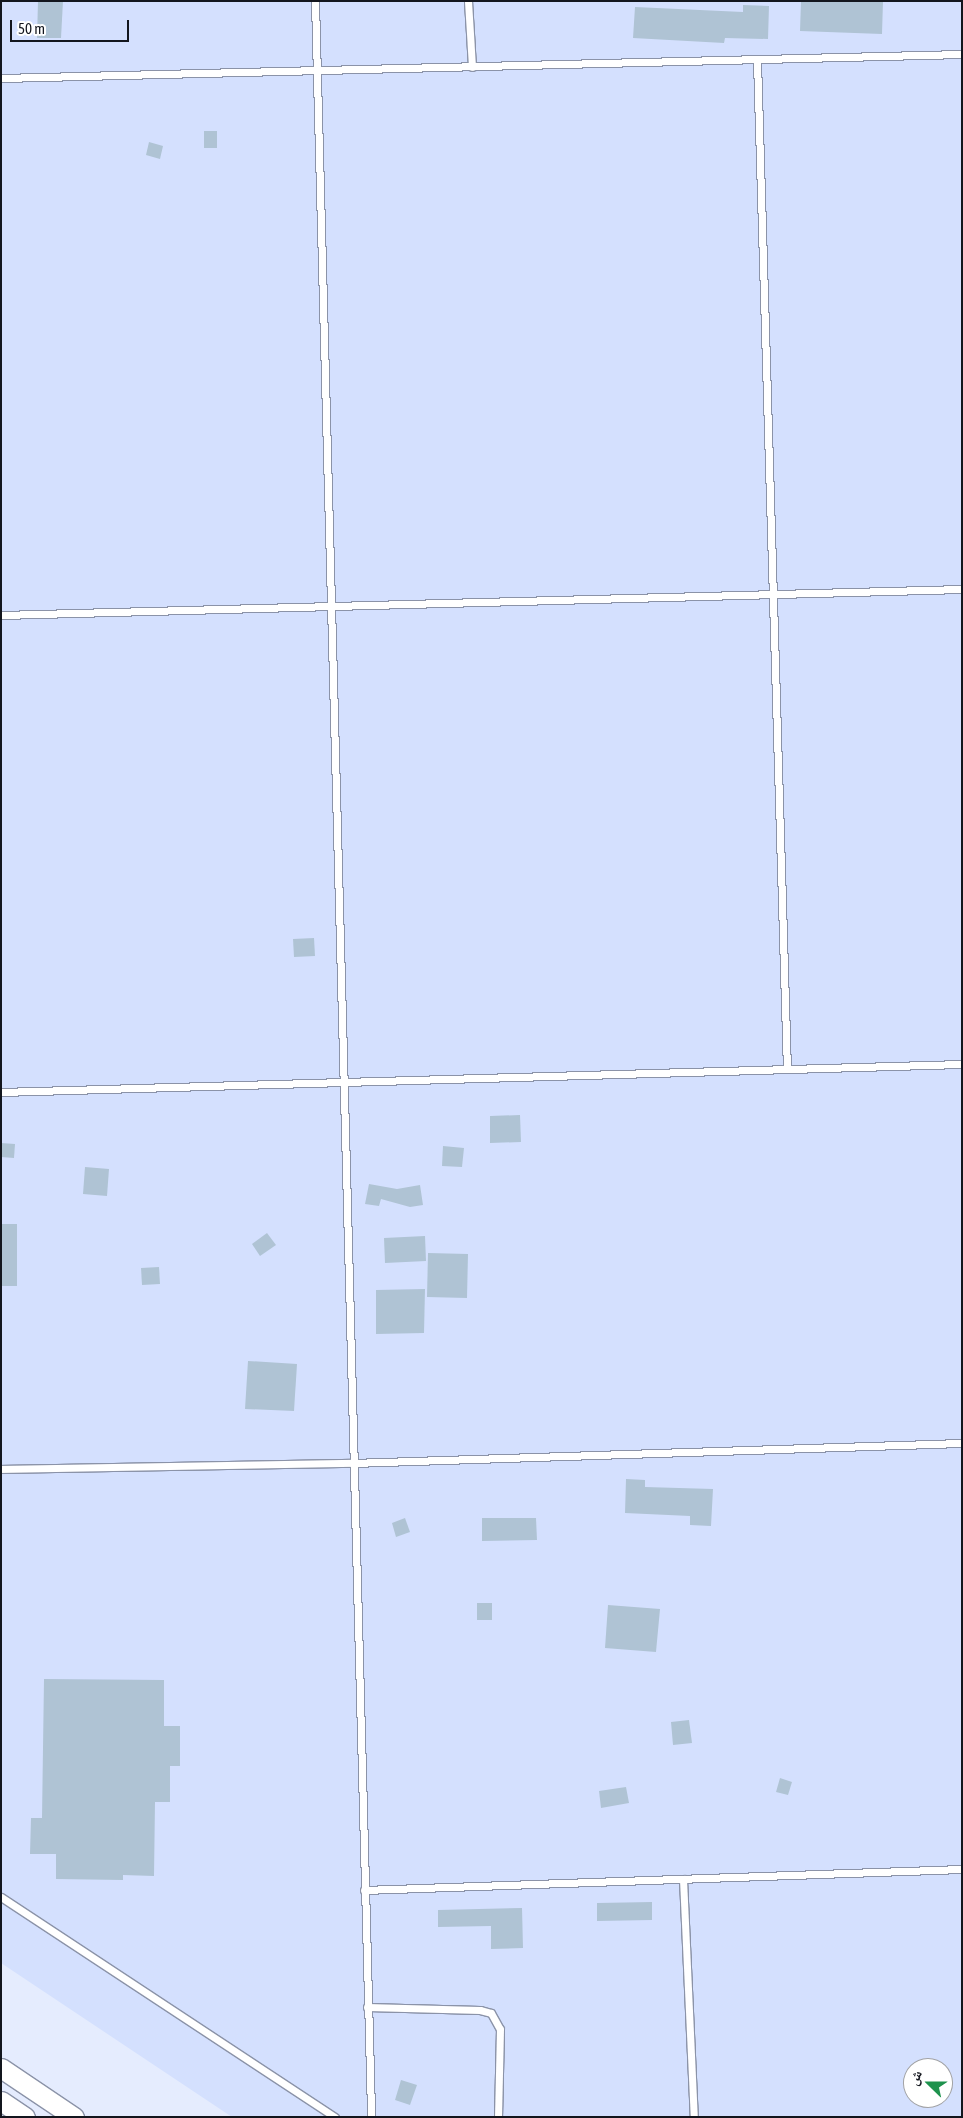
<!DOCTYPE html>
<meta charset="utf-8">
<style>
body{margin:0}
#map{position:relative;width:963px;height:2118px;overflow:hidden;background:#e5ecfe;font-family:"Asap Condensed","Noto Naskh Arabic",sans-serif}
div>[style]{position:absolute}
.built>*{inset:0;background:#d4e0fe}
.building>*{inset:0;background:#afc3d4}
.roads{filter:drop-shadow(1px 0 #8b93a8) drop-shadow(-1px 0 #8b93a8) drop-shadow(0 1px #8b93a8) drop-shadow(0 -1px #8b93a8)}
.service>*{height:7px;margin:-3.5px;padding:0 3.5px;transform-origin:3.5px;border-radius:3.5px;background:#fff}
.secondary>*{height:19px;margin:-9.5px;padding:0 9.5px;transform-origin:9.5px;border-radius:9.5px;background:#fff}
span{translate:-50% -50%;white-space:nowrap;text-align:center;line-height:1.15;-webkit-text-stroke:4px #fff;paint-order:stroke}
.frame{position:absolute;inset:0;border:2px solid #13161e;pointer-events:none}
.north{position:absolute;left:903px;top:2058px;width:50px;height:50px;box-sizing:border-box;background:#fff;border:1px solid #a1a2a5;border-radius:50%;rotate:292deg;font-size:14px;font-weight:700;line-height:20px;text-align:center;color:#13161e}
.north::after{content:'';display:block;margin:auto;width:18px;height:22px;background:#1e924d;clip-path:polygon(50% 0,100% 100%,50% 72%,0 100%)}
.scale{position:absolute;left:10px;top:20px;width:119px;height:22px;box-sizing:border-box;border:2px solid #13161e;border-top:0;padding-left:6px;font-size:15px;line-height:18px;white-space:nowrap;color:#13161e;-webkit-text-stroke:4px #fff;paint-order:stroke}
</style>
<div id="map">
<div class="built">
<div style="clip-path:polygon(evenodd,1px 1px,962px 1px,962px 2117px,232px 2117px,1px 1963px,1px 1px,913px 2068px,943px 2068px,943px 2098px,913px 2098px,913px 2068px)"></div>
</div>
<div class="building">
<div style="clip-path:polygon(38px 1px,63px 1px,61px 38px,37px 38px)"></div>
<div style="clip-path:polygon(801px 1px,883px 1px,882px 34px,800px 31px)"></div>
<div style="clip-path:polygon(743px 5px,769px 6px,768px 39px,725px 38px,724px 43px,633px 38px,635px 7px,743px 12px)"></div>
<div style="clip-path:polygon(204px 131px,217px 131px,217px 148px,204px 148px)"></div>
<div style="clip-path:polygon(149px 142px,163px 146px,160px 159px,146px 155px)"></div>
<div style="clip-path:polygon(314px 938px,315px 956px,294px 957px,293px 939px)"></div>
<div style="clip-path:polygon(520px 1115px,521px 1142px,490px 1143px,490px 1116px)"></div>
<div style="clip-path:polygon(1px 1143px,15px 1144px,14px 1158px,1px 1157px)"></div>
<div style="clip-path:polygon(443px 1146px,464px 1148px,462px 1167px,442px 1166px)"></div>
<div style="clip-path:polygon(85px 1167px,109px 1169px,107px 1196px,83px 1194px)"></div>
<div style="clip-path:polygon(369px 1184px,397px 1189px,420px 1185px,423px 1205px,410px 1207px,381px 1199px,379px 1206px,365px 1204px)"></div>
<div style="clip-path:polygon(1px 1224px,17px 1224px,17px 1286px,1px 1286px)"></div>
<div style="clip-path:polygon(267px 1233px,276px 1245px,260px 1256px,252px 1244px)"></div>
<div style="clip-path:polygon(425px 1236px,426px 1261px,385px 1263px,384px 1238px)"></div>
<div style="clip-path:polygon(428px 1253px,468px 1254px,467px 1298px,427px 1297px)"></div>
<div style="clip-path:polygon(159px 1267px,160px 1284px,142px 1285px,141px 1268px)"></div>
<div style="clip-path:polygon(425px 1289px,424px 1333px,376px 1334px,376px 1290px)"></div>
<div style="clip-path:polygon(248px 1361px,297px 1364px,294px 1411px,245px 1409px)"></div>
<div style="clip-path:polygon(626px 1479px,645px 1480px,645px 1487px,713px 1489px,711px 1526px,690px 1525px,690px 1516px,625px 1513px)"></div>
<div style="clip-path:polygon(405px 1518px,410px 1532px,396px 1537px,392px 1523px)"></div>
<div style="clip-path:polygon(482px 1518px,536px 1518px,537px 1540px,482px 1541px)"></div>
<div style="clip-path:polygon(477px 1603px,492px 1603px,492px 1620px,477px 1620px)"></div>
<div style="clip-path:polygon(608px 1605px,660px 1609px,656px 1652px,605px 1648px)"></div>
<div style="clip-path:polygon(44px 1679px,164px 1680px,164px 1726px,180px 1726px,180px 1766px,170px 1766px,170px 1802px,155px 1802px,154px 1876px,123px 1875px,123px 1880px,56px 1879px,56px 1854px,30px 1854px,31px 1818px,42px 1818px)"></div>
<div style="clip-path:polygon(689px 1720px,692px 1743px,673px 1745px,671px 1722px)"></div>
<div style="clip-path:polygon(780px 1778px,792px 1782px,788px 1795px,776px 1792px)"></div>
<div style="clip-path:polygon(626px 1787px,629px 1803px,601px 1808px,599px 1791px)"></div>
<div style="clip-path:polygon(652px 1902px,652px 1920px,597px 1921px,597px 1903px)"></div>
<div style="clip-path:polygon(522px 1908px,523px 1948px,491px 1949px,491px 1926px,438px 1927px,438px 1910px)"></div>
<div style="clip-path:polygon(401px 2080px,417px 2085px,410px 2105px,395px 2100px)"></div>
</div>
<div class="roads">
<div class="service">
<div style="left:315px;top:1px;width:2117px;rotate:88.48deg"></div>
<div style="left:468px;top:1px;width:66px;rotate:86.5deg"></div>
<div style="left:757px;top:60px;width:1009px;rotate:88.3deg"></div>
<div style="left:1px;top:78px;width:961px;rotate:-1.43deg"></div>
<div style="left:1px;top:615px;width:961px;rotate:-1.55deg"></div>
<div style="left:1px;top:1092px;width:961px;rotate:-1.67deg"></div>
<div style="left:1px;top:1469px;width:351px;rotate:-1deg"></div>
<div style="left:352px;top:1463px;width:610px;rotate:-1.88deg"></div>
<div style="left:683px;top:1879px;width:238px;rotate:87.4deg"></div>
<div style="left:364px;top:1890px;width:598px;rotate:-2.01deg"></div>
<div style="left:1px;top:1897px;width:400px;rotate:33.4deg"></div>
<div style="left:367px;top:2007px;width:113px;rotate:1.5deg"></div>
<div style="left:480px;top:2010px;width:11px;rotate:15deg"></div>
<div style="left:491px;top:2013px;width:18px;rotate:61deg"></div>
<div style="left:500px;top:2029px;width:88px;rotate:91.3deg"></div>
</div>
<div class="secondary">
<div style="left:1px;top:2068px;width:88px;rotate:33.9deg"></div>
<div style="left:1px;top:2101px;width:29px;rotate:34deg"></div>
</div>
</div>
<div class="frame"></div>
<div class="north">ش</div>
<div class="scale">50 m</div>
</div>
